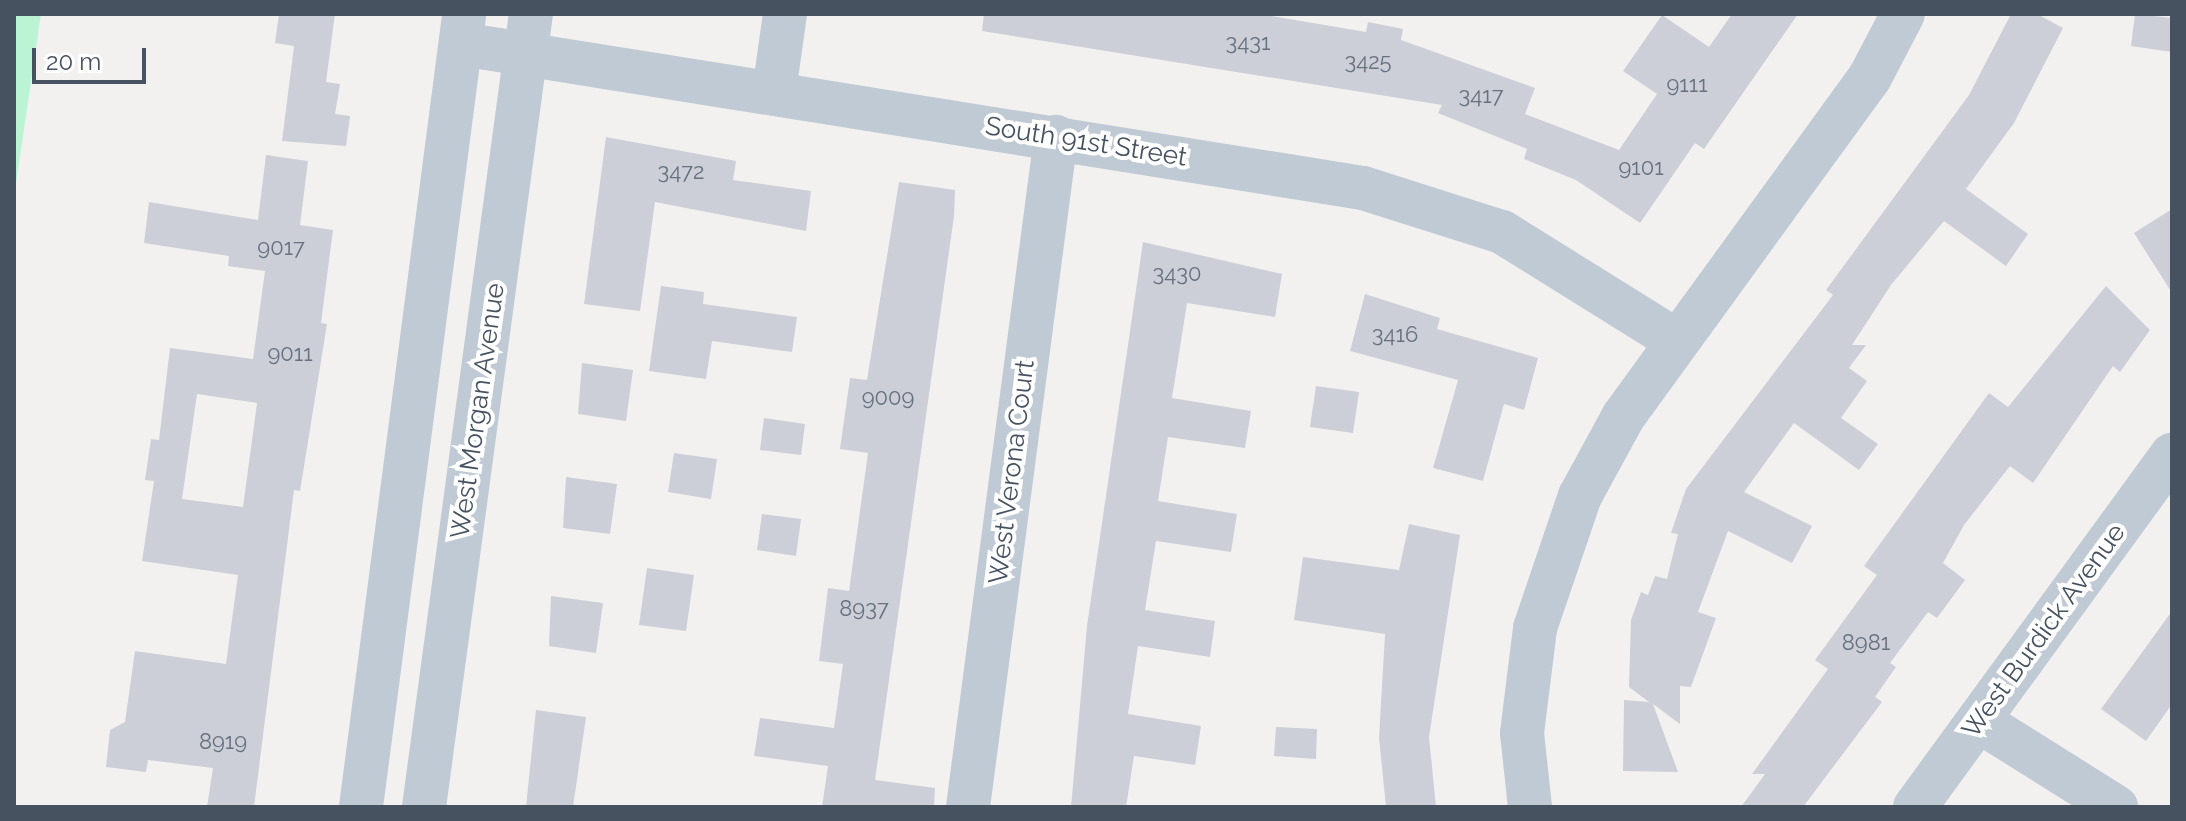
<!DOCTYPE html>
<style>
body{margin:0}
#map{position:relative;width:2186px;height:821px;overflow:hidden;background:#f3f1f0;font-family:Raleway,sans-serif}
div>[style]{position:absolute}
.green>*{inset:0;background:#bbf4d5}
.building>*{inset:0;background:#cccfd7}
.minor>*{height:44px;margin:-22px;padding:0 22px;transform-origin:22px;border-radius:22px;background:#c0cad4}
span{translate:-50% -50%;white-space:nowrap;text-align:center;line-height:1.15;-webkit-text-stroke:8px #fff;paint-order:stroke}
.number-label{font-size:22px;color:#68717e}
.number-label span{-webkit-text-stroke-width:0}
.street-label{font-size:26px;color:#465260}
.frame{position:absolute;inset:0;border:16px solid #465260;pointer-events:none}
.scale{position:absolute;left:32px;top:48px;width:114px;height:36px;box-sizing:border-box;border:4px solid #465260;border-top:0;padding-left:10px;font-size:24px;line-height:28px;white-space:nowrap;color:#465260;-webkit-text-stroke:6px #fff;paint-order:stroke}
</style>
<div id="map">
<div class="green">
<div style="clip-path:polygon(14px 14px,41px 14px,14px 197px)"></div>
</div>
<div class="building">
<div style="clip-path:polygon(279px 14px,335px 14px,326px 82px,340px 84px,335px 114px,350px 116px,346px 146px,282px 141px,294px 46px,275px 43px)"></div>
<div style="clip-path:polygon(984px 14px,1259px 14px,1366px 32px,1368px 22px,1403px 29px,1401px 40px,1535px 88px,1525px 114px,1619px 150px,1657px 94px,1623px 71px,1662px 15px,1709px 47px,1732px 14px,1798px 14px,1704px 149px,1695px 143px,1640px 223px,1576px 180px,1524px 159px,1527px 149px,1438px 113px,1442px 105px,982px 31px)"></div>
<div style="clip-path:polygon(2011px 14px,2037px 14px,2063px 28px,2014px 123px,1966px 189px,2028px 234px,2006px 266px,1944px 221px,1891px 285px,1852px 345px,1866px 345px,1849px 368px,1867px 381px,1841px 418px,1878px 444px,1859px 470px,1794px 423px,1744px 492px,1812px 526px,1792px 563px,1728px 531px,1698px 612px,1716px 618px,1691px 687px,1680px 686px,1680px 724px,1653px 704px,1678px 772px,1623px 771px,1624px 700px,1649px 702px,1629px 687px,1631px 620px,1641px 592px,1648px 595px,1655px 576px,1667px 579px,1678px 534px,1671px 533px,1686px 489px,1833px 295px,1826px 290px,1969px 95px)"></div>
<div style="clip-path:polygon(2135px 14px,2172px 18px,2172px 52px,2131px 46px)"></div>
<div style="clip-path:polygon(606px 137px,736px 161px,733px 180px,811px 191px,806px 231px,655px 202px,640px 311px,584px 304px)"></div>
<div style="clip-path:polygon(evenodd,266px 155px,308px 161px,300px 225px,333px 230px,321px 323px,327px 324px,300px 491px,294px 490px,254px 807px,207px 807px,213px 768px,148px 760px,146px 772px,106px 767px,110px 730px,125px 722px,135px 651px,226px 664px,238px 575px,142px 561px,154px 481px,145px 480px,151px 439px,159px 440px,170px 348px,253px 359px,265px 271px,228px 266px,229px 256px,144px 243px,149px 202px,258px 220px,266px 155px,197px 394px,257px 403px,243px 507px,182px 499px,197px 394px)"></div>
<div style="clip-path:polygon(899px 182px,955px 190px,954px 216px,875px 780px,935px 788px,934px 807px,822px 807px,828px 766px,754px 756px,760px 718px,834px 728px,843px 664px,819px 661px,828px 588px,849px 591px,868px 453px,840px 449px,850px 378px,867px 380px)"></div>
<div style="clip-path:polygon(2172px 209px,2172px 293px,2134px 233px)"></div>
<div style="clip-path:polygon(1143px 242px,1282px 274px,1275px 317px,1187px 303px,1172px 398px,1251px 411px,1245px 448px,1168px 437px,1158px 501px,1237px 514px,1231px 552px,1156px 541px,1145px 610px,1215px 621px,1210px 657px,1138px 646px,1128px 714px,1201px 726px,1195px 765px,1134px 756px,1126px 807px,1071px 807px,1087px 626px)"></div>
<div style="clip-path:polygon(661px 286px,704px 292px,703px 304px,797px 317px,792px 352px,712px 341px,706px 379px,649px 371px)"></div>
<div style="clip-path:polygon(2106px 286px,2150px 330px,2120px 372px,2113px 366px,2033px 483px,2010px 466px,1964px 525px,1943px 563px,1965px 580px,1937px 618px,1928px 612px,1890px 663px,1896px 667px,1875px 697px,1882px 702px,1803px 807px,1741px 807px,1765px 774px,1752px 774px,1828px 669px,1815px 660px,1877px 575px,1864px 566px,1989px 393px,2008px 407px)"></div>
<div style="clip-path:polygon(1365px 294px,1440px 318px,1437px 329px,1538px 358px,1524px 410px,1504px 404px,1483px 481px,1433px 468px,1458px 380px,1350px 351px)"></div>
<div style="clip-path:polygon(582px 363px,633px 370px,626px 421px,578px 414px)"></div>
<div style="clip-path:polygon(1316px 386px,1359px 392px,1353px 433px,1310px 427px)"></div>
<div style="clip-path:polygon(764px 418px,805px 424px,801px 455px,760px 450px)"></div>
<div style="clip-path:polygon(674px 453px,717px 459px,711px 499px,668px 492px)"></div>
<div style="clip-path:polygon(566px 477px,617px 484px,610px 534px,563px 528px)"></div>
<div style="clip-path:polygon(762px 514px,801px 519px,796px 556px,757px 550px)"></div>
<div style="clip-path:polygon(1409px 524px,1460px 535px,1429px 737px,1436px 807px,1386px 807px,1379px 738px,1385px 634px,1294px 620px,1303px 557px,1399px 570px)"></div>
<div style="clip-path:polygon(647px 568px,694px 575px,686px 631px,639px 625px)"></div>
<div style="clip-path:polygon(551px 596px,603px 603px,596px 653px,549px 646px)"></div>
<div style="clip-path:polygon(2172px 611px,2172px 704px,2146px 741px,2101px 709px)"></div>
<div style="clip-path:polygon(536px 710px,586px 717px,573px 807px,526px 807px)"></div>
<div style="clip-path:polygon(1276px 727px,1317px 729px,1316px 759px,1274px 756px)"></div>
</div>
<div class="minor">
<div style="left:461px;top:44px;width:913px;rotate:9.07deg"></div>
<div style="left:1363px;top:188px;width:146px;rotate:17.6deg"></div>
<div style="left:1502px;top:232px;width:206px;rotate:31.9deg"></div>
<div style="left:774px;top:92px;width:79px;rotate:-82deg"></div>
<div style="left:1979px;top:721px;width:162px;rotate:32.1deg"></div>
<div style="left:361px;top:807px;width:798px;rotate:-82.58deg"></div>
<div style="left:424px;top:807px;width:800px;rotate:-82.32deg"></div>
<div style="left:968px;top:807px;width:676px;rotate:-82.52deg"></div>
<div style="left:1530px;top:807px;width:74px;rotate:-96.2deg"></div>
<div style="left:1522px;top:733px;width:106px;rotate:-82.9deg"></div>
<div style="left:1535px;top:628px;width:139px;rotate:-71.2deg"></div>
<div style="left:1580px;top:496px;width:90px;rotate:-61.4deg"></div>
<div style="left:1623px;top:417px;width:420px;rotate:-54deg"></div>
<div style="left:1870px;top:77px;width:71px;rotate:-62.4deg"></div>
<div style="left:1915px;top:807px;width:436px;rotate:-53.9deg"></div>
</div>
<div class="number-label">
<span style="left:1248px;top:43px">3431</span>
<span style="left:1368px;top:62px">3425</span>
<span style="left:1687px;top:85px">9111</span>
<span style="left:1481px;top:96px">3417</span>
<span style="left:1641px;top:168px">9101</span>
<span style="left:681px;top:172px">3472</span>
<span style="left:281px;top:248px">9017</span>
<span style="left:1177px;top:274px">3430</span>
<span style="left:1395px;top:335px">3416</span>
<span style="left:290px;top:354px">9011</span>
<span style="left:888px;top:398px">9009</span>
<span style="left:864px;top:609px">8937</span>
<span style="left:1866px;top:643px">8981</span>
<span style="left:223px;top:742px">8919</span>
</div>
<div class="street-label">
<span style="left:1086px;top:142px;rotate:9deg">South 91st Street</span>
<span style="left:478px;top:411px;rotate:-82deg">West Morgan Avenue</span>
<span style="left:1012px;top:472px;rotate:-83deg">West Verona Court</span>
<span style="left:2044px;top:631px;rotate:-54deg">West Burdick Avenue</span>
</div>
<div class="frame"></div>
<div class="scale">20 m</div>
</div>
